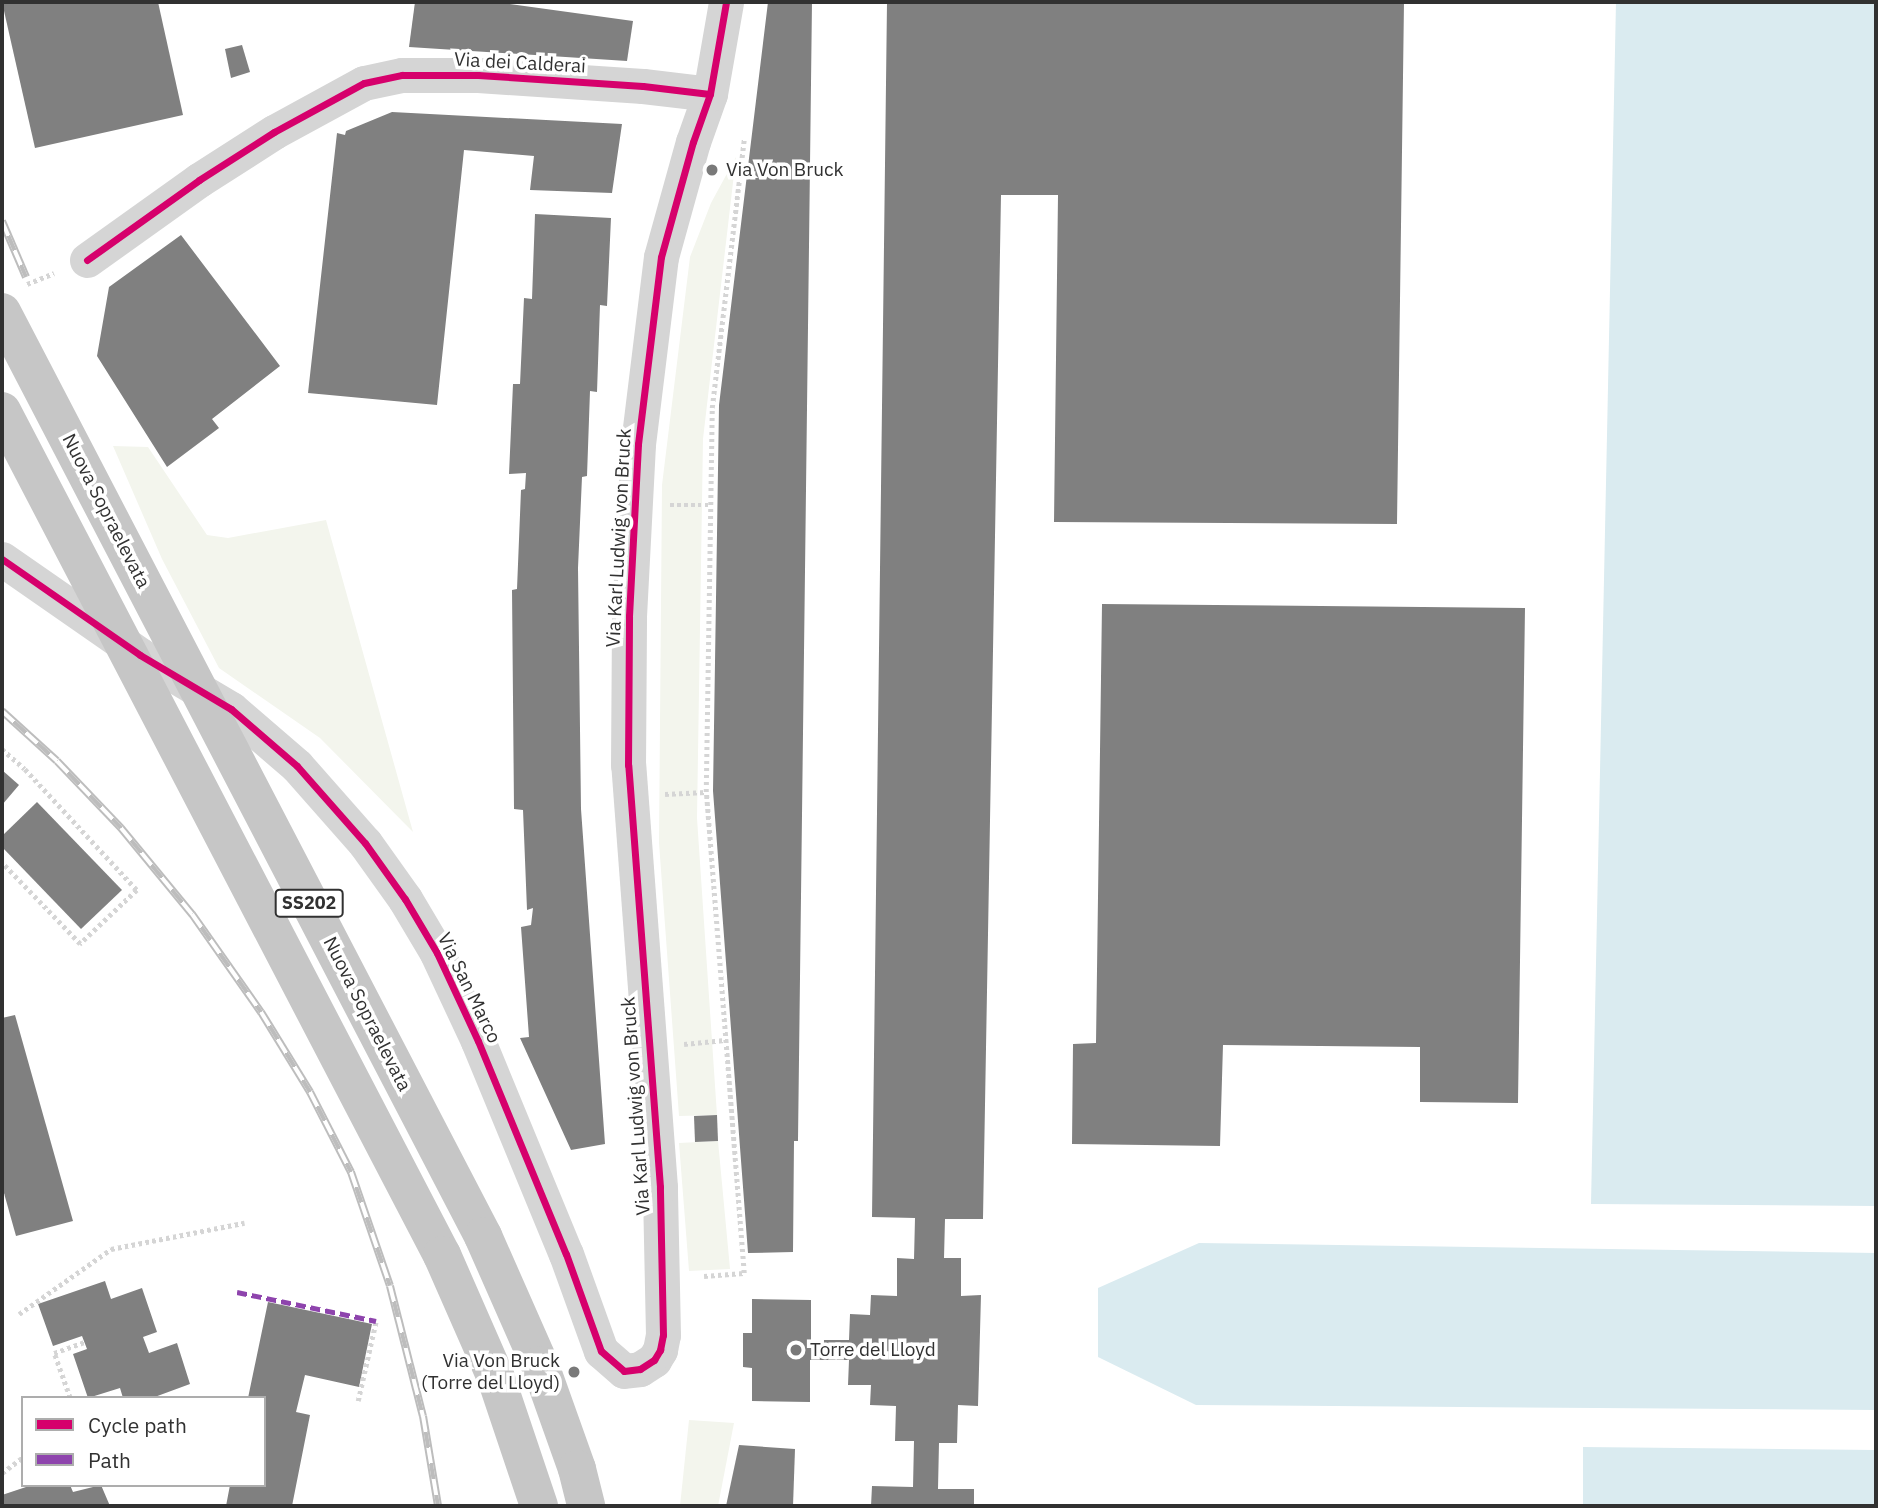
<!DOCTYPE html>
<style>
body{margin:0}
#map{position:relative;width:1878px;height:1508px;overflow:hidden;background:#fff;font-family:"IBM Plex Sans",sans-serif}
div>[style]{position:absolute}
.green>*{inset:0;background:#f3f5ed}
.water>*{inset:0;background:#daebf0}
.building>*{inset:0;background:#808080}
.path>*{height:4.5px;margin-top:-2.25px;transform-origin:0;background:repeating-linear-gradient(90deg,#d5d5d5 0 3.5px,transparent 0 7px)}
.minor>*{height:35px;margin:-17.5px;padding:0 17.5px;transform-origin:17.5px;border-radius:17.5px;background:#d5d5d5}
.rail>*{height:8px;margin-top:-4px;transform-origin:0;background:repeating-linear-gradient(90deg,#fff 0 16px,#bdbdbd 0 32px);box-sizing:border-box;border-block:2px solid #bdbdbd}
.trunk-bridge>*{height:38px;margin:-19px;padding:0 19px;transform-origin:19px;border-radius:19px;background:#c6c6c6}
.quiet>*{height:5px;margin-top:-2.5px;transform-origin:0;background:repeating-linear-gradient(90deg,#8e44ad 0 10px,transparent 0 15px)}
.cycleway>*{height:7px;margin:-3.5px;padding:0 3.5px;transform-origin:3.5px;border-radius:3.5px;background:#d6006c}
.dots>*{width:19px;height:19px;translate:-50% -50%;box-sizing:border-box;border:4px solid #fff;border-radius:50%}
span{translate:-50% -50%;white-space:nowrap;text-align:center;line-height:1.15;-webkit-text-stroke:7px #fff;paint-order:stroke}
.shield-label span{padding:2px 5px;background:#fff;border:2px solid;border-radius:5px;-webkit-text-stroke-width:0}
.shield-label{font-size:18px;color:#313131;font-weight:700}
.street-label{font-size:19px;color:#313131}
.poi-label{font-size:19px;color:#313131}
.left{translate:0 -50%;text-align:left}
.right{translate:-100% -50%;text-align:right}
.frame{position:absolute;inset:0;border:4px solid #313131;pointer-events:none}
.legend{position:absolute;left:21px;top:1396px;width:245px;height:91px;box-sizing:border-box;background:#fff;border:2px solid #adadad;margin:0;padding:9px 12px;list-style:none;font-size:21px;color:#313131}
.legend li{display:flex;align-items:center;gap:14px;height:35px}
.legend b{width:35px;border:2px solid #adadad}
</style>
<div id="map">
<div class="green">
<div style="clip-path:polygon(736px 157px,703px 439px,697px 818px,717px 1115px,679px 1116px,659px 843px,662px 485px,690px 257px,711px 203px)"></div>
<div style="clip-path:polygon(113px 446px,148px 447px,207px 535px,228px 538px,326px 520px,413px 832px,320px 738px,219px 668px,162px 559px)"></div>
<div style="clip-path:polygon(718px 1141px,730px 1269px,689px 1271px,679px 1143px)"></div>
<div style="clip-path:polygon(689px 1420px,734px 1423px,718px 1506px,680px 1506px)"></div>
</div>
<div class="water">
<div style="clip-path:polygon(1616px 2px,1876px 2px,1876px 1206px,1591px 1204px)"></div>
<div style="clip-path:polygon(1199px 1243px,1876px 1253px,1876px 1410px,1196px 1405px,1098px 1357px,1098px 1288px)"></div>
<div style="clip-path:polygon(1583px 1447px,1876px 1450px,1876px 1506px,1583px 1506px)"></div>
</div>
<div class="building">
<div style="clip-path:polygon(2px 2px,158px 2px,183px 115px,35px 148px)"></div>
<div style="clip-path:polygon(415px 2px,496px 2px,633px 21px,627px 61px,409px 47px)"></div>
<div style="clip-path:polygon(768px 2px,812px 2px,798px 1141px,794px 1141px,793px 1252px,748px 1253px,713px 791px,719px 405px)"></div>
<div style="clip-path:polygon(887px 2px,1404px 2px,1397px 524px,1054px 522px,1058px 195px,1001px 195px,983px 1219px,945px 1219px,944px 1258px,961px 1258px,961px 1296px,981px 1295px,978px 1406px,958px 1405px,957px 1443px,939px 1443px,938px 1489px,974px 1489px,974px 1506px,871px 1506px,872px 1486px,913px 1487px,914px 1441px,895px 1441px,896px 1406px,870px 1405px,871px 1385px,848px 1385px,849px 1360px,810px 1360px,810px 1402px,752px 1401px,752px 1368px,743px 1367px,743px 1333px,752px 1333px,752px 1299px,811px 1300px,811px 1340px,849px 1340px,850px 1314px,870px 1315px,871px 1295px,897px 1296px,897px 1258px,914px 1259px,915px 1218px,872px 1217px)"></div>
<div style="clip-path:polygon(242px 45px,250px 72px,231px 78px,225px 49px)"></div>
<div style="clip-path:polygon(392px 112px,622px 124px,612px 193px,530px 190px,534px 156px,464px 150px,437px 405px,308px 393px,337px 133px,345px 135px,346px 131px)"></div>
<div style="clip-path:polygon(535px 214px,611px 218px,607px 306px,600px 305px,597px 392px,590px 391px,587px 476px,582px 477px,578px 568px,581px 809px,605px 1144px,571px 1150px,520px 1038px,529px 1037px,521px 927px,531px 925px,533px 908px,527px 910px,523px 810px,514px 809px,512px 590px,517px 589px,521px 490px,525px 489px,526px 473px,509px 474px,513px 384px,520px 384px,524px 298px,532px 299px)"></div>
<div style="clip-path:polygon(181px 235px,280px 366px,212px 419px,219px 428px,167px 467px,97px 356px,109px 287px)"></div>
<div style="clip-path:polygon(1102px 604px,1525px 608px,1518px 1103px,1420px 1102px,1420px 1047px,1223px 1045px,1220px 1146px,1072px 1144px,1073px 1044px,1096px 1043px)"></div>
<div style="clip-path:polygon(2px 770px,19px 785px,2px 805px)"></div>
<div style="clip-path:polygon(37px 802px,122px 890px,81px 929px,2px 847px,2px 836px)"></div>
<div style="clip-path:polygon(15px 1015px,73px 1221px,16px 1236px,2px 1186px,2px 1018px)"></div>
<div style="clip-path:polygon(717px 1115px,718px 1141px,695px 1142px,694px 1116px)"></div>
<div style="clip-path:polygon(105px 1281px,111px 1299px,142px 1288px,157px 1332px,143px 1337px,149px 1353px,177px 1343px,190px 1384px,152px 1398px,123px 1398px,120px 1388px,88px 1398px,73px 1354px,87px 1349px,82px 1336px,53px 1346px,38px 1304px)"></div>
<div style="clip-path:polygon(268px 1302px,372px 1324px,359px 1387px,305px 1375px,296px 1412px,310px 1415px,292px 1506px,226px 1506px,230px 1485px,264px 1485px,264px 1398px,248px 1398px)"></div>
<div style="clip-path:polygon(739px 1445px,795px 1449px,793px 1506px,726px 1506px)"></div>
<div style="clip-path:polygon(32px 1485px,70px 1485px,73px 1492px,101px 1485px,110px 1506px,3px 1506px,2px 1495px)"></div>
</div>
<div class="path">
<div style="left:27px;top:284px;width:29px;rotate:-22deg"></div>
<div style="left:670px;top:505px;width:40px"></div>
<div style="left:2px;top:749px;width:30px;rotate:41deg"></div>
<div style="left:25px;top:769px;width:165px;rotate:47.2deg"></div>
<div style="left:137px;top:890px;width:79px;rotate:136.5deg"></div>
<div style="left:80px;top:944px;width:112px;rotate:-133.9deg"></div>
<div style="left:665px;top:794px;width:41px;rotate:-2.8deg"></div>
<div style="left:684px;top:1044px;width:41px;rotate:-5.6deg"></div>
<div style="left:2px;top:1194px;width:2px;rotate:-27deg"></div>
<div style="left:704px;top:1276px;width:40px;rotate:-4.3deg"></div>
<div style="left:744px;top:1273px;width:482px;rotate:-94.5deg"></div>
<div style="left:706px;top:792px;width:384px;rotate:-89.1deg"></div>
<div style="left:712px;top:408px;width:272px;rotate:-83.2deg"></div>
<div style="left:19px;top:1314px;width:113px;rotate:-35.2deg"></div>
<div style="left:111px;top:1249px;width:136px;rotate:-11.1deg"></div>
<div style="left:70px;top:1398px;width:48px;rotate:-109.6deg"></div>
<div style="left:54px;top:1353px;width:32px;rotate:-20deg"></div>
<div style="left:358px;top:1401px;width:82px;rotate:-77.3deg"></div>
<div style="left:2px;top:1473px;width:26px;rotate:-37deg"></div>
</div>
<div class="minor">
<div style="left:87px;top:260px;width:138px;rotate:-35.5deg"></div>
<div style="left:199px;top:180px;width:89px;rotate:-32.6deg"></div>
<div style="left:274px;top:132px;width:102px;rotate:-28.6deg"></div>
<div style="left:364px;top:83px;width:39px;rotate:-12deg"></div>
<div style="left:402px;top:75px;width:76px"></div>
<div style="left:478px;top:75px;width:165px;rotate:3.8deg"></div>
<div style="left:643px;top:86px;width:67px;rotate:6.8deg"></div>
<div style="left:2px;top:559px;width:168px;rotate:34.8deg"></div>
<div style="left:140px;top:655px;width:106px;rotate:30.7deg"></div>
<div style="left:231px;top:709px;width:87px;rotate:40.8deg"></div>
<div style="left:297px;top:766px;width:103px;rotate:48.6deg"></div>
<div style="left:365px;top:843px;width:69px;rotate:54.5deg"></div>
<div style="left:405px;top:899px;width:63px;rotate:59.3deg"></div>
<div style="left:437px;top:953px;width:97px;rotate:65deg"></div>
<div style="left:478px;top:1041px;width:230px;rotate:67.6deg"></div>
<div style="left:566px;top:1254px;width:103px;rotate:70.2deg"></div>
<div style="left:601px;top:1351px;width:30px;rotate:41deg"></div>
<div style="left:624px;top:1371px;width:16px;rotate:-7deg"></div>
<div style="left:640px;top:1369px;width:17px;rotate:-33deg"></div>
<div style="left:654px;top:1360px;width:12px;rotate:-59deg"></div>
<div style="left:660px;top:1350px;width:15px;rotate:-79deg"></div>
<div style="left:663px;top:1335px;width:148px;rotate:-91.2deg"></div>
<div style="left:660px;top:1187px;width:423px;rotate:-94.3deg"></div>
<div style="left:628px;top:765px;width:149px;rotate:-89.6deg"></div>
<div style="left:629px;top:616px;width:172px;rotate:-87deg"></div>
<div style="left:638px;top:444px;width:188px;rotate:-83deg"></div>
<div style="left:661px;top:257px;width:119px;rotate:-74.5deg"></div>
<div style="left:693px;top:142px;width:51px;rotate:-70.5deg"></div>
<div style="left:710px;top:94px;width:93px;rotate:-80.1deg"></div>
</div>
<div class="rail">
<div style="left:2px;top:221px;width:61px;rotate:66.8deg"></div>
<div style="left:2px;top:711px;width:74px;rotate:42.3deg"></div>
<div style="left:57px;top:761px;width:93px;rotate:46.3deg"></div>
<div style="left:121px;top:828px;width:112px;rotate:50.5deg"></div>
<div style="left:192px;top:914px;width:120px;rotate:54.9deg"></div>
<div style="left:261px;top:1012px;width:94px;rotate:58.5deg"></div>
<div style="left:310px;top:1092px;width:90px;rotate:62.9deg"></div>
<div style="left:351px;top:1172px;width:120px;rotate:71.1deg"></div>
<div style="left:390px;top:1286px;width:134px;rotate:75.8deg"></div>
<div style="left:423px;top:1416px;width:91px;rotate:80.5deg"></div>
</div>
<div class="trunk-bridge">
<div style="left:2px;top:312px;width:1042px;rotate:62.5deg"></div>
<div style="left:483px;top:1236px;width:141px;rotate:66.2deg"></div>
<div style="left:540px;top:1365px;width:110px;rotate:70.4deg"></div>
<div style="left:577px;top:1469px;width:38px;rotate:76deg"></div>
<div style="left:2px;top:411px;width:952px;rotate:62.47deg"></div>
<div style="left:442px;top:1255px;width:134px;rotate:66.3deg"></div>
<div style="left:496px;top:1378px;width:135px;rotate:71.4deg"></div>
</div>
<div class="quiet">
<div style="left:237px;top:1292px;width:142px;rotate:11.8deg"></div>
</div>
<div class="cycleway">
<div style="left:87px;top:260px;width:138px;rotate:-35.5deg"></div>
<div style="left:199px;top:180px;width:89px;rotate:-32.6deg"></div>
<div style="left:274px;top:132px;width:102px;rotate:-28.6deg"></div>
<div style="left:364px;top:83px;width:39px;rotate:-12deg"></div>
<div style="left:402px;top:75px;width:76px"></div>
<div style="left:478px;top:75px;width:165px;rotate:3.8deg"></div>
<div style="left:643px;top:86px;width:67px;rotate:6.8deg"></div>
<div style="left:2px;top:559px;width:168px;rotate:34.8deg"></div>
<div style="left:140px;top:655px;width:106px;rotate:30.7deg"></div>
<div style="left:231px;top:709px;width:87px;rotate:40.8deg"></div>
<div style="left:297px;top:766px;width:103px;rotate:48.6deg"></div>
<div style="left:365px;top:843px;width:69px;rotate:54.5deg"></div>
<div style="left:405px;top:899px;width:63px;rotate:59.3deg"></div>
<div style="left:437px;top:953px;width:97px;rotate:65deg"></div>
<div style="left:478px;top:1041px;width:230px;rotate:67.6deg"></div>
<div style="left:566px;top:1254px;width:103px;rotate:70.2deg"></div>
<div style="left:601px;top:1351px;width:30px;rotate:41deg"></div>
<div style="left:624px;top:1371px;width:16px;rotate:-7deg"></div>
<div style="left:640px;top:1369px;width:17px;rotate:-33deg"></div>
<div style="left:654px;top:1360px;width:12px;rotate:-59deg"></div>
<div style="left:660px;top:1350px;width:15px;rotate:-79deg"></div>
<div style="left:663px;top:1335px;width:148px;rotate:-91.2deg"></div>
<div style="left:660px;top:1187px;width:423px;rotate:-94.3deg"></div>
<div style="left:628px;top:765px;width:149px;rotate:-89.6deg"></div>
<div style="left:629px;top:616px;width:172px;rotate:-87deg"></div>
<div style="left:638px;top:444px;width:188px;rotate:-83deg"></div>
<div style="left:661px;top:257px;width:119px;rotate:-74.5deg"></div>
<div style="left:693px;top:142px;width:51px;rotate:-70.5deg"></div>
<div style="left:710px;top:94px;width:93px;rotate:-80.1deg"></div>
</div>
<div class="dots">
<div style="left:712px;top:170px;background:#797979"></div>
<div style="left:796px;top:1350px;background:#797979"></div>
<div style="left:574px;top:1372px;background:#797979"></div>
</div>
<div class="shield-label">
<span style="left:309px;top:903px">SS202</span>
</div>
<div class="street-label">
<span style="left:520px;top:63px;rotate:3deg">Via dei Calderai</span>
<span style="left:106px;top:511px;rotate:63deg">Nuova Sopraelevata</span>
<span style="left:619px;top:538px;rotate:-87deg">Via Karl Ludwig von Bruck</span>
<span style="left:469px;top:988px;rotate:64deg">Via San Marco</span>
<span style="left:367px;top:1014px;rotate:63deg">Nuova Sopraelevata</span>
<span style="left:636px;top:1106px;rotate:-94deg">Via Karl Ludwig von Bruck</span>
</div>
<div class="poi-label">
<span class="left" style="left:726px;top:170px">Via Von Bruck</span>
<span class="left" style="left:810px;top:1350px">Torre del Lloyd</span>
<span class="right" style="left:560px;top:1372px">Via Von Bruck<br>(Torre del Lloyd)</span>
</div>
<div class="frame"></div>
<ul class="legend">
<li><b style="height:9px;background:#d6006c"></b>Cycle path</li>
<li><b style="height:9px;background:#8e44ad"></b>Path</li>
</ul>
</div>
